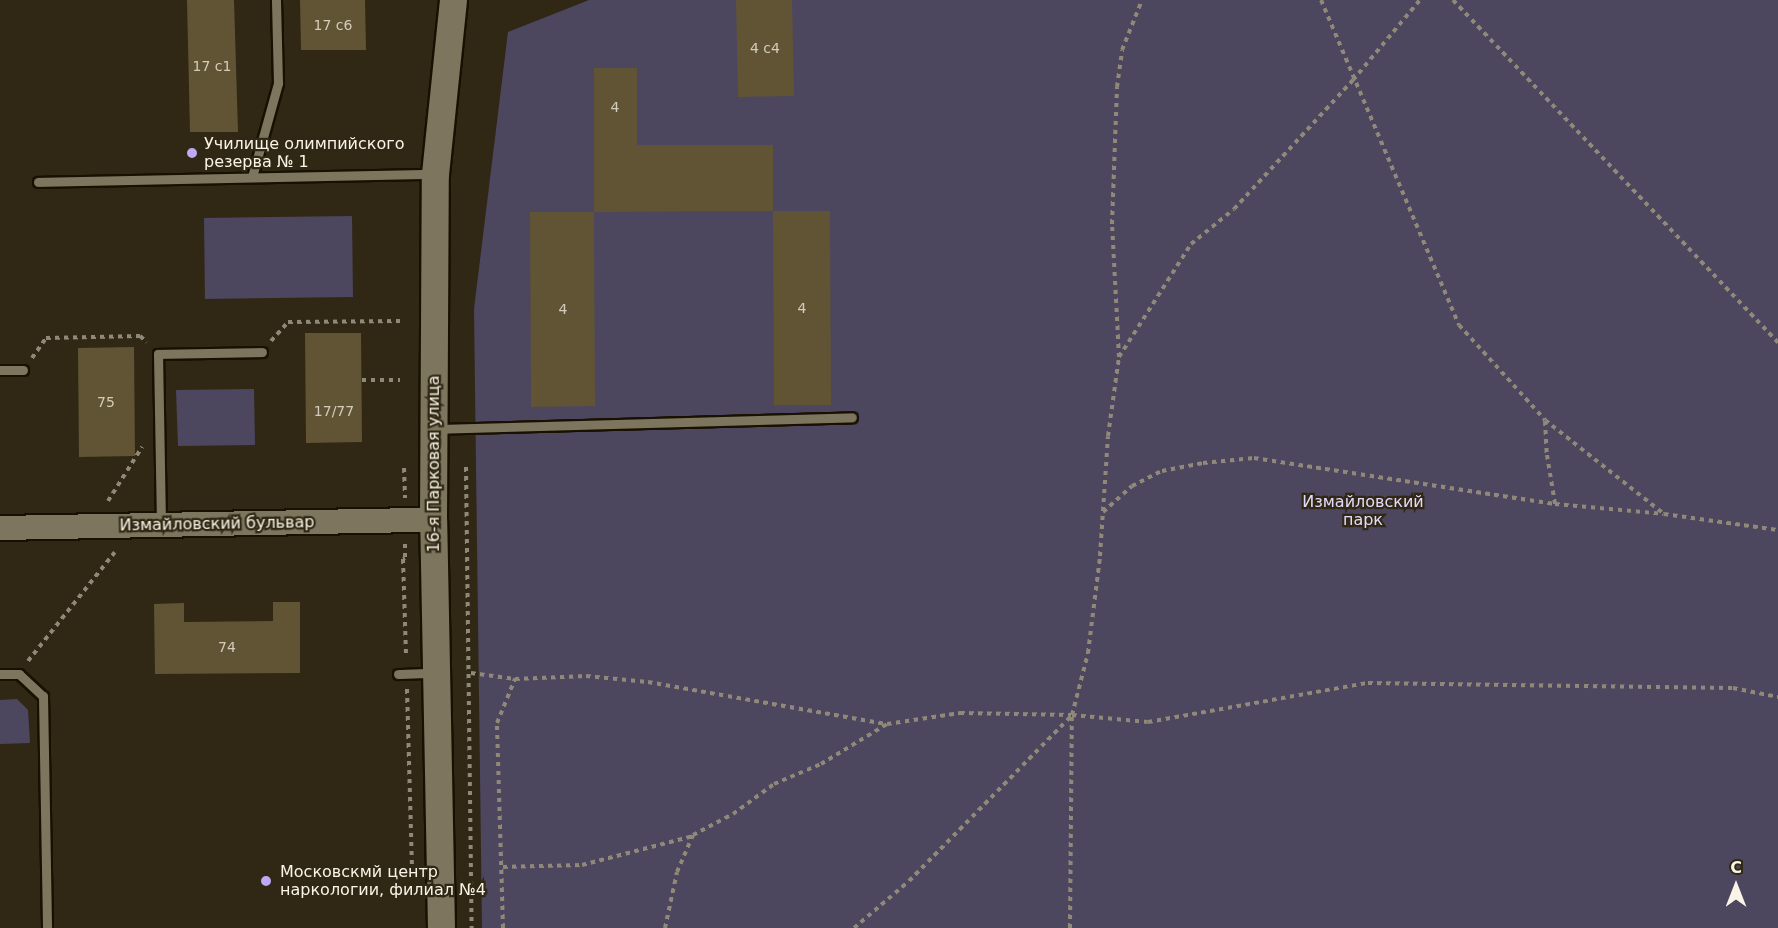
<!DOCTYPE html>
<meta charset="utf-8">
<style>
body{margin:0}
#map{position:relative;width:1778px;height:928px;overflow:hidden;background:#302814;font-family:"DejaVu Sans",sans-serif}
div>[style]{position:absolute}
.green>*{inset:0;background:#4c465f}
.building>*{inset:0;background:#605435}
.path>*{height:4px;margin-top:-2px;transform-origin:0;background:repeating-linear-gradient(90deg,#908979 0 4.5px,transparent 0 9px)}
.roads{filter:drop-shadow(2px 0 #181101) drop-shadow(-2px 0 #181101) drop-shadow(0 2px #181101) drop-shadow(0 -2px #181101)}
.service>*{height:9px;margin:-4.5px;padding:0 4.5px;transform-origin:4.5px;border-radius:4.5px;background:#7e755e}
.tertiary>*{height:24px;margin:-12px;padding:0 12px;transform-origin:12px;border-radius:12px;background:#7e755e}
.secondary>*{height:27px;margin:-13.5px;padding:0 13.5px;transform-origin:13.5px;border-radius:13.5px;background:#7e755e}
.dots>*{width:16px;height:16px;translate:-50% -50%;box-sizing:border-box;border:3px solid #302814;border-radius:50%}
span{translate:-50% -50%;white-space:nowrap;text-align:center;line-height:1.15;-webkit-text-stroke:4.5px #302814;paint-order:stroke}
.number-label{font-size:14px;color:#d3ccba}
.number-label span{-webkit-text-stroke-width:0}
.poi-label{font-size:16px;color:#f9f4e7}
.left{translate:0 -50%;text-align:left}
.street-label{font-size:16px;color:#f9f4e7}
.park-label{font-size:16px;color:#e2dafc}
.north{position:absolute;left:1706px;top:856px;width:60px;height:60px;-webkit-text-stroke:4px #302814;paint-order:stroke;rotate:0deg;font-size:16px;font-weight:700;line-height:24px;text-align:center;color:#f9f4e7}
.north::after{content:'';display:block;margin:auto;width:21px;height:27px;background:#f9f4e7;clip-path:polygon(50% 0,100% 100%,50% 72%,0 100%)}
</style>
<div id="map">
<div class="green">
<div style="clip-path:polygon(589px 0,1778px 0,1778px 928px,482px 928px,474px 309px,508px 32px)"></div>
<div style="clip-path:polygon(352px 216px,353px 297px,205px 299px,204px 218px)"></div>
<div style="clip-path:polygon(254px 389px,255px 445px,178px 446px,176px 390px)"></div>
<div style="clip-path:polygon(17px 699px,28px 710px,30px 743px,0 744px,0 700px)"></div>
</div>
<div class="building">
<div style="clip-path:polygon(187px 0,234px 0,238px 132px,190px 132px)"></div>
<div style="clip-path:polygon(300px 0,365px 0,366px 50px,301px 50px)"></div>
<div style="clip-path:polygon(736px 0,792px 0,794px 96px,738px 97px)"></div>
<div style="clip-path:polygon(594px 68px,637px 68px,637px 145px,773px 145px,773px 211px,594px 212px)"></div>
<div style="clip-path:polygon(773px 211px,830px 211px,831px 405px,774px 405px)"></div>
<div style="clip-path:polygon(530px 212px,594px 212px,595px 406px,531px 407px)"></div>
<div style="clip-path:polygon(305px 333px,361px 333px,362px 442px,306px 443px)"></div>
<div style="clip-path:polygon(134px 347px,135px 456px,79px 457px,78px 348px)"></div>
<div style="clip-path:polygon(273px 602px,300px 602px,300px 673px,155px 674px,154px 604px,184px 603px,184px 622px,273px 621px)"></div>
</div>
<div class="path">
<div style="left:1321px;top:0;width:353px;rotate:67deg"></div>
<div style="left:1459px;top:325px;width:128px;rotate:47.8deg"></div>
<div style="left:1545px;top:420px;width:152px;rotate:38.3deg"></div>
<div style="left:1453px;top:0;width:473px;rotate:46.5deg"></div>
<div style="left:271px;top:341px;width:25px;rotate:-48deg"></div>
<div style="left:288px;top:322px;width:112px;rotate:-0.5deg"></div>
<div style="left:1119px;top:357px;width:133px;rotate:-93deg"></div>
<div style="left:1112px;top:224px;width:137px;rotate:-87.9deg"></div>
<div style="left:1117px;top:87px;width:37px;rotate:-82deg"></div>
<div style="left:1122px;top:50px;width:54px;rotate:-68.2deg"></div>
<div style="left:32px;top:358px;width:24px;rotate:-55deg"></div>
<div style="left:46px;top:338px;width:94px;rotate:-1.2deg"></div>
<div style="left:140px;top:336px;width:9px;rotate:41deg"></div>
<div style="left:362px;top:380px;width:38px"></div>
<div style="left:1545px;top:421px;width:34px;rotate:87deg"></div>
<div style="left:1547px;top:455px;width:50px;rotate:80.7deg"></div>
<div style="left:466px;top:467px;width:461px;rotate:89.3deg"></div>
<div style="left:404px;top:468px;width:30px;rotate:88deg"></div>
<div style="left:108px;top:501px;width:64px;rotate:-57.8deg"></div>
<div style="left:1103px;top:512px;width:39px;rotate:-42deg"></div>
<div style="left:1132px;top:486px;width:34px;rotate:-27deg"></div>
<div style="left:1162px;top:471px;width:42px;rotate:-11deg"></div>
<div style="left:1203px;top:463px;width:51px;rotate:-5.6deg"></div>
<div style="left:1254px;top:458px;width:304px;rotate:8.7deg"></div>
<div style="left:1555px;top:504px;width:109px;rotate:5.2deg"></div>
<div style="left:1664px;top:514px;width:115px;rotate:8deg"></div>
<div style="left:405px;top:544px;width:14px;rotate:90deg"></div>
<div style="left:405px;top:558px;width:2px;rotate:153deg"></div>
<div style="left:403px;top:559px;width:98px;rotate:88.2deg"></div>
<div style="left:28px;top:661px;width:139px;rotate:-51.4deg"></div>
<div style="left:471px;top:673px;width:44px;rotate:7.8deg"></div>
<div style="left:515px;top:679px;width:71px;rotate:-2.4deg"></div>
<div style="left:586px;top:676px;width:62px;rotate:5.5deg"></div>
<div style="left:648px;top:682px;width:243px;rotate:10deg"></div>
<div style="left:887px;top:724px;width:74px;rotate:-8.6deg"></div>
<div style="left:960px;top:713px;width:111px;rotate:1deg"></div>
<div style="left:407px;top:689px;width:184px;rotate:88.4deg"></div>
<div style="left:503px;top:867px;width:79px;rotate:-1.5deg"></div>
<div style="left:582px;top:865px;width:115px;rotate:-14.6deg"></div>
<div style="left:503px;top:928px;width:205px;rotate:-91.7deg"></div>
<div style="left:497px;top:723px;width:48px;rotate:-67.8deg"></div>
<div style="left:665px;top:928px;width:57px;rotate:-77.9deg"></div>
<div style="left:677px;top:872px;width:40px;rotate:-66.6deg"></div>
<div style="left:693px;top:835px;width:45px;rotate:-27.7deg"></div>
<div style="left:733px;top:814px;width:51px;rotate:-36.2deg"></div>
<div style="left:774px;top:784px;width:51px;rotate:-23.1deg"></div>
<div style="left:821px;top:764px;width:77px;rotate:-31.2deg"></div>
<div style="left:854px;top:928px;width:72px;rotate:-40.5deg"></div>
<div style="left:909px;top:881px;width:233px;rotate:-45.5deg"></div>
<div style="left:1072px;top:715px;width:76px;rotate:5.3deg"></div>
<div style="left:1148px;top:722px;width:223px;rotate:-10.1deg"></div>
<div style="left:1368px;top:683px;width:365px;rotate:0.8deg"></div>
<div style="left:1733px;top:688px;width:46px;rotate:11.3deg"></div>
<div style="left:1070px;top:928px;width:213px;rotate:-89.5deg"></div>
<div style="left:1072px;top:715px;width:64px;rotate:-75.5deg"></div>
<div style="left:1088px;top:653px;width:98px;rotate:-82.9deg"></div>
<div style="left:1100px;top:556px;width:120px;rotate:-86.2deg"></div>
<div style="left:1108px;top:436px;width:80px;rotate:-82.1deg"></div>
<div style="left:1119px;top:357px;width:134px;rotate:-57.5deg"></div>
<div style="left:1191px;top:244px;width:55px;rotate:-39.1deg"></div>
<div style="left:1234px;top:209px;width:176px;rotate:-47.3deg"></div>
<div style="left:1353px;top:80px;width:104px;rotate:-50.1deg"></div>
</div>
<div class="roads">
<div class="service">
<div style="left:252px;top:177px;width:98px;rotate:-74.5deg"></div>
<div style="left:278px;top:83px;width:83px;rotate:-91.4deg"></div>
<div style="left:38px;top:182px;width:393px;rotate:-1.2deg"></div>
<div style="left:0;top:370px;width:23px"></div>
<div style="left:435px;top:429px;width:417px;rotate:-1.6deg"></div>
<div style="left:161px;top:525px;width:171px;rotate:-91deg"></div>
<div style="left:158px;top:354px;width:104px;rotate:-1.1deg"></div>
<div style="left:0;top:674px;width:19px"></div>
<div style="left:19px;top:674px;width:33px;rotate:43deg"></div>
<div style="left:43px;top:696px;width:232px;rotate:89deg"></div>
<div style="left:398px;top:674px;width:37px;rotate:-2deg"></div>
</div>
<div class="tertiary">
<div style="left:0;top:528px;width:433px;rotate:-1.1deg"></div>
</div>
<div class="secondary">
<div style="left:441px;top:928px;width:408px;rotate:-91.1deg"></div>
<div style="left:433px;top:520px;width:346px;rotate:-89.7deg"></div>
<div style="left:435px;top:174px;width:175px;rotate:-84.1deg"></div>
</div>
</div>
<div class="dots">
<div style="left:192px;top:153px;background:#bda9f5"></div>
<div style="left:266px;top:881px;background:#bda9f5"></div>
</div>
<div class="number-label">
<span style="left:333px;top:25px">17 с6</span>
<span style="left:765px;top:48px">4 с4</span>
<span style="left:212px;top:66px">17 с1</span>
<span style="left:615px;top:107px">4</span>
<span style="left:802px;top:308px">4</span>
<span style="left:563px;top:309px">4</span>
<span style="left:106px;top:402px">75</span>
<span style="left:334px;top:411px">17/77</span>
<span style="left:227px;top:647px">74</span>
</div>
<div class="poi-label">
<span class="left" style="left:204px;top:153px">Училище олимпийского<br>резерва № 1</span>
<span class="left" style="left:280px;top:881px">Московскмй центр<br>наркологии, филиал №4</span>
</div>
<div class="street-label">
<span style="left:434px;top:464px;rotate:-90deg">16-я Парковая улица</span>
<span style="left:217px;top:524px;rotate:-1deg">Измайловский бульвар</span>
</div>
<div class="park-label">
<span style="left:1363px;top:511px">Измайловский<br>парк</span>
</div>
<div class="north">С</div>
</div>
